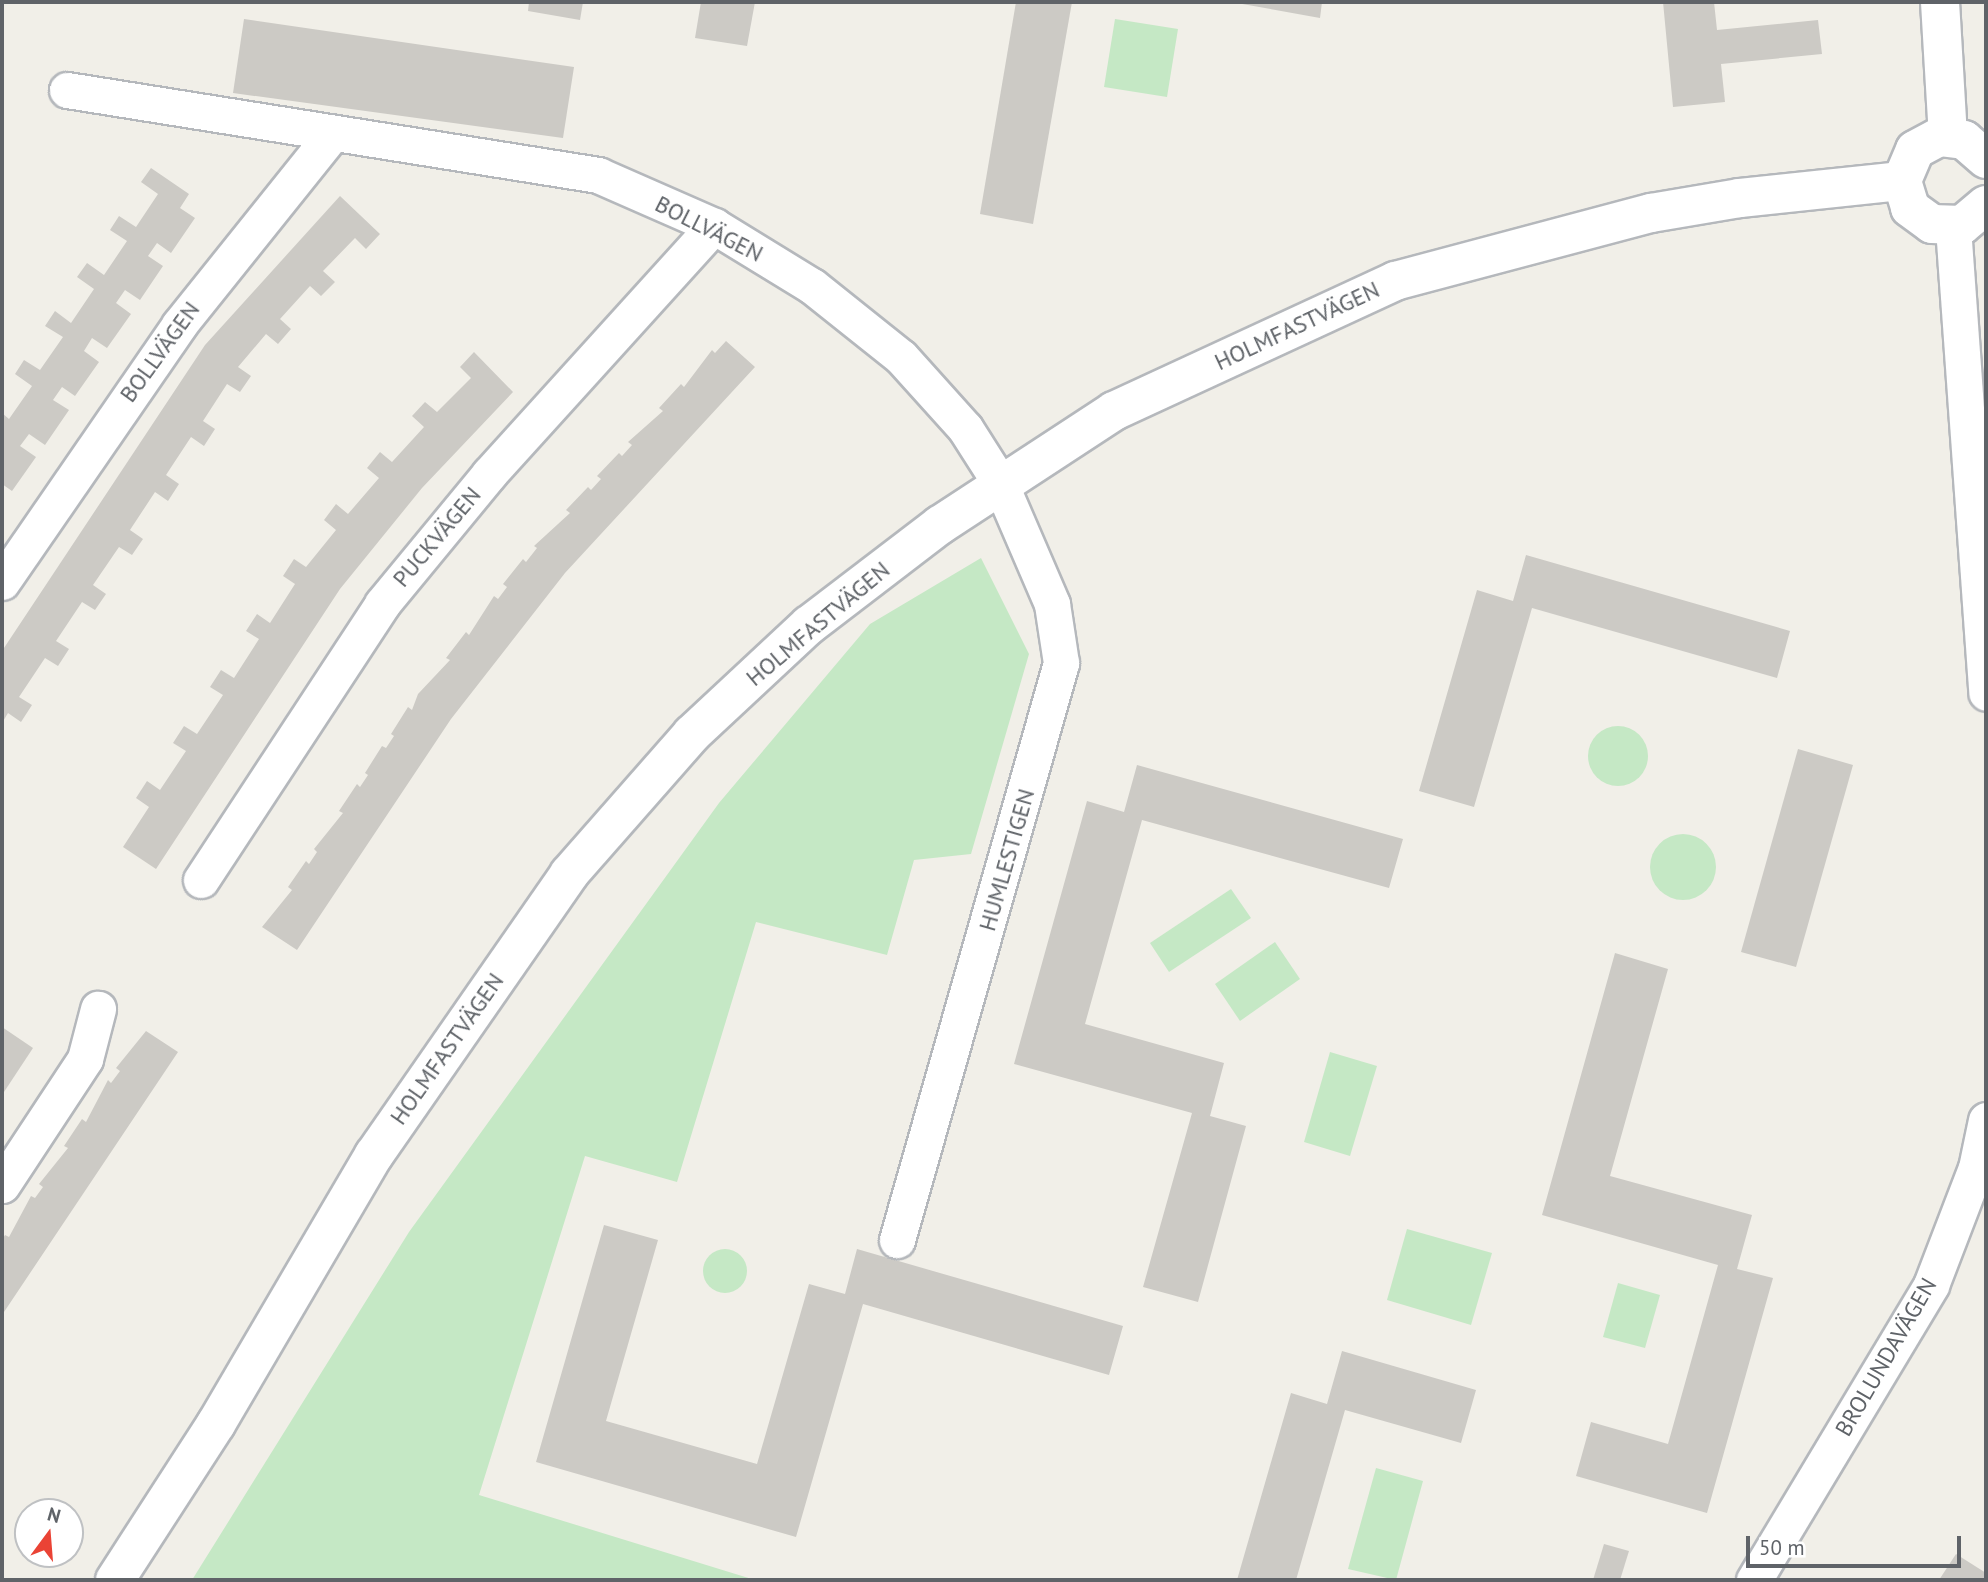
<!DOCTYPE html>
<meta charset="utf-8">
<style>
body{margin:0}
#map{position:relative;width:1988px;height:1582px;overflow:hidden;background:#f1efe8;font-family:"PT Sans",sans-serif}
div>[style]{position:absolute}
.green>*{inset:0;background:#c5e8c5}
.round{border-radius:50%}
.building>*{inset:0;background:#cccac5}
.roads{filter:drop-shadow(2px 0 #b5b8bc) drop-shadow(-2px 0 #b5b8bc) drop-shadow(0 2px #b5b8bc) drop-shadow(0 -2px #b5b8bc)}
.minor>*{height:35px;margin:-17.5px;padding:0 17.5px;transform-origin:17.5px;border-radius:17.5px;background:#fff}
.tertiary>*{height:38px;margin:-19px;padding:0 19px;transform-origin:19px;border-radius:19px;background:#fff}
span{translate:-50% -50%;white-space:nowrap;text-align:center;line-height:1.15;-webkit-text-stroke:5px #fff;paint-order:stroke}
.street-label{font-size:23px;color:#5f6368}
.frame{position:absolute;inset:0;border:4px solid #5f6368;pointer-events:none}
.north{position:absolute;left:14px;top:1498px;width:70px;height:70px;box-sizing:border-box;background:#fff;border:2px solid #bfc1c3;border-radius:50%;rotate:16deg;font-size:19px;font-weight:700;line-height:28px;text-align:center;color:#5f6368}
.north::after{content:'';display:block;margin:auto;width:24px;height:32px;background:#ea4335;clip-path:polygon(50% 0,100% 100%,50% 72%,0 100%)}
.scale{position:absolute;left:1746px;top:1536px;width:215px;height:32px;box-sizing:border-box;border:4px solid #5f6368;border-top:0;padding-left:9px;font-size:21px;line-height:24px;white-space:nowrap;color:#5f6368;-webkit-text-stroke:5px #fff;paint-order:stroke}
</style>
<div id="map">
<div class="green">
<div style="clip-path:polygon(1115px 19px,1178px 29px,1167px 97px,1104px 87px)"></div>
<div style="clip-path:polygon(981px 558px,1029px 654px,971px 854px,914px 860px,887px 955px,756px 922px,677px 1182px,585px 1156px,479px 1495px,755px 1580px,192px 1580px,409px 1232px,719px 803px,870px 624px)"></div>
<div class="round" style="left:1588px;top:726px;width:60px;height:60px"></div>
<div class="round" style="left:1650px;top:834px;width:66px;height:66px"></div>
<div style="clip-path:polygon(1231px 889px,1251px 918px,1169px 972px,1150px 943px)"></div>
<div style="clip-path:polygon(1275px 942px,1300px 979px,1240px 1021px,1215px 984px)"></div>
<div style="clip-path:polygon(1330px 1052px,1377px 1066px,1350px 1156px,1304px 1142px)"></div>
<div style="clip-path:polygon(1407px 1229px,1492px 1253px,1471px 1325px,1387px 1300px)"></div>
<div class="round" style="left:703px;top:1249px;width:44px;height:44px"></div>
<div style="clip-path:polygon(1618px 1283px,1660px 1295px,1645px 1348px,1603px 1337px)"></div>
<div style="clip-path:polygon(1376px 1468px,1423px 1481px,1396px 1580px,1348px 1569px)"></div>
</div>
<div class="building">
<div style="clip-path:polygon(529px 2px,583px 2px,580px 20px,528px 11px)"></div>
<div style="clip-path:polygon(701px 2px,755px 2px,747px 46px,695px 38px)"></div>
<div style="clip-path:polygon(1016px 2px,1072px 2px,1033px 224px,980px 214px)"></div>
<div style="clip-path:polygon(1231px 2px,1322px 2px,1320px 18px)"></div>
<div style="clip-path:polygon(1663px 2px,1714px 2px,1717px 30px,1818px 20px,1822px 54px,1721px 64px,1725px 102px,1673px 107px)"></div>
<div style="clip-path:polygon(244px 19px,574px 67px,563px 138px,233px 93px)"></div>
<div style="clip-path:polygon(151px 168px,189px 194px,180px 208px,195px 218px,171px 253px,157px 243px,148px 256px,163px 266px,140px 300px,125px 290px,116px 303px,131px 314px,107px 348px,92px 338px,84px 351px,99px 362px,75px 396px,62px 387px,53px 400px,69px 410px,45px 445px,29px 434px,20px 446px,36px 457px,12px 491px,2px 484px,2px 413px,9px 419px,32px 386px,15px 374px,24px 360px,40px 370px,63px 337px,45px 326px,55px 311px,71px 323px,94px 289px,77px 277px,87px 263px,104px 275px,127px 241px,110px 230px,119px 216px,136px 227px,158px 194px,141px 182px)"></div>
<div style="clip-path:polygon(340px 196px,380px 234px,366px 249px,355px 238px,323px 271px,335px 282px,321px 296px,310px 286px,280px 319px,291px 329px,278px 344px,266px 334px,238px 367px,251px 376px,240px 392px,227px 384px,203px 421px,215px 429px,204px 446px,191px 437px,166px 475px,179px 484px,168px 501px,155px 492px,130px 530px,143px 539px,132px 555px,119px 547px,93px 585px,106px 594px,95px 610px,82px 602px,56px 641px,69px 649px,58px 666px,45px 658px,19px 697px,32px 705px,21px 722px,8px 713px,2px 723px,2px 651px,205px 345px)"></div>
<div style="clip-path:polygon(726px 341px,755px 367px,565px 573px,451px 719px,297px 950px,262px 927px,292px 890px,288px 887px,306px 861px,309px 864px,317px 852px,314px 849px,343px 813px,339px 811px,357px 784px,360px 787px,368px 775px,365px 773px,382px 746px,386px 748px,394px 736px,391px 734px,408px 707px,412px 710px,418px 694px,450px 660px,446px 658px,466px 632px,469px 635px,494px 596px,498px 599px,507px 587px,503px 584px,523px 559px,526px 562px,537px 548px,534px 546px,570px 513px,566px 510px,588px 487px,591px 490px,601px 479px,597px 476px,619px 453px,622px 456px,632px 445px,628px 442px,663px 411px,659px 408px,681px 384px,684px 387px,712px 350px,715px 353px)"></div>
<div style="clip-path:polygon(474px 352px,513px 392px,422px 488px,340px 589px,156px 869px,123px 847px,149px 807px,136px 798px,147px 781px,160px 790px,186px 751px,173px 743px,184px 726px,197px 734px,223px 695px,210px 687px,221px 670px,234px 678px,259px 639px,246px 631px,257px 614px,270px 623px,295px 584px,283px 576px,294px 559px,306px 567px,336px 530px,324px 520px,336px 504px,348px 514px,379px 478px,367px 468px,380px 452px,392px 462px,424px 427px,412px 416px,425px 402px,437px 412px,471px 378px,460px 367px)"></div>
<div style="clip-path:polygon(1526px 555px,1790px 631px,1777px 678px,1532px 608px,1474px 807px,1419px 791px,1477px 590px,1513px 601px)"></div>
<div style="clip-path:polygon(1798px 749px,1853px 765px,1796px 967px,1741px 952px)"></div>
<div style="clip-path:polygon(1137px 765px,1403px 839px,1389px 888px,1142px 820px,1085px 1024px,1224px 1063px,1210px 1116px,1246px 1126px,1198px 1302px,1143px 1287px,1192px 1113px,1014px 1064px,1087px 801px,1124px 812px)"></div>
<div style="clip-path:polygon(1615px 953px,1668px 969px,1610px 1176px,1752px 1215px,1737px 1269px,1773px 1278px,1707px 1513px,1576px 1476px,1591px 1422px,1668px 1444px,1718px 1265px,1542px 1215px)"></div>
<div style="clip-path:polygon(2px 1027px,33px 1048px,2px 1095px)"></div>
<div style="clip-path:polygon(146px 1031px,178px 1052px,2px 1315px,2px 1240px,5px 1235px,9px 1237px,31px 1196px,35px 1198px,43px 1187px,39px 1184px,68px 1148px,64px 1146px,82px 1119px,86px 1122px,108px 1080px,111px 1083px,120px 1071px,116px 1068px)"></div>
<div style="clip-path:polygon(604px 1225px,658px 1240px,606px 1421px,757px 1464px,809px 1284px,845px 1294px,857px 1249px,1123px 1326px,1109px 1375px,863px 1304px,796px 1537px,536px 1462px)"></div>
<div style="clip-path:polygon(1342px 1351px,1476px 1390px,1461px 1443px,1345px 1410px,1296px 1580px,1237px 1580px,1291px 1393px,1327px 1404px)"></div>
<div style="clip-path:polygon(1604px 1544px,1629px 1551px,1620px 1580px,1593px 1580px)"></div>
<div style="clip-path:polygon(1956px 1554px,1986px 1573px,1986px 1580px,1939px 1580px)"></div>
</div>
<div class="roads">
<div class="minor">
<div style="left:67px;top:90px;width:538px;rotate:9.09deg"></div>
<div style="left:598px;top:175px;width:127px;rotate:23.7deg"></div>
<div style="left:714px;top:226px;width:115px;rotate:31.5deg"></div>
<div style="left:812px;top:286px;width:114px;rotate:38.6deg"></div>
<div style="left:901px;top:357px;width:96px;rotate:48deg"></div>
<div style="left:965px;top:428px;width:65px;rotate:57.5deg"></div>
<div style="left:1000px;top:483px;width:132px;rotate:66.7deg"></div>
<div style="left:1052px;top:604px;width:60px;rotate:81.3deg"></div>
<div style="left:1061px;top:663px;width:600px;rotate:105.87deg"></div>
<div style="left:1953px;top:227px;width:467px;rotate:85.9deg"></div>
<div style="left:2px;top:582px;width:312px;rotate:-55.4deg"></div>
<div style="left:179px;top:325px;width:246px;rotate:-51.3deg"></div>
<div style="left:201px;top:880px;width:330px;rotate:-56.7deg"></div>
<div style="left:382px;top:604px;width:168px;rotate:-50.5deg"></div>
<div style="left:489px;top:474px;width:335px;rotate:-47.8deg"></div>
<div style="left:2px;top:1185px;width:151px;rotate:-56.6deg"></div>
<div style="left:85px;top:1059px;width:52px;rotate:-75.4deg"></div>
<div style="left:1754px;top:1580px;width:344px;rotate:-59deg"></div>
<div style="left:1931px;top:1285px;width:125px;rotate:-69deg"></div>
<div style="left:1976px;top:1168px;width:49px;rotate:-78.2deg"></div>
</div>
<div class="tertiary">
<div style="left:1940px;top:2px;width:134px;rotate:86.6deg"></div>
<div style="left:1986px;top:159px;width:29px;rotate:-139deg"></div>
<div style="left:1964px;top:140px;width:25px;rotate:-173deg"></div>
<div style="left:1939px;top:137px;width:27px;rotate:152deg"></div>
<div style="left:1915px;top:150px;width:34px;rotate:113deg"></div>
<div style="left:1902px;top:181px;width:28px;rotate:73deg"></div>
<div style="left:1910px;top:208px;width:27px;rotate:36deg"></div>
<div style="left:1932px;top:224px;width:30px;rotate:2deg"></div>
<div style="left:1962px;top:225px;width:31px;rotate:-40deg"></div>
<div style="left:115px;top:1580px;width:186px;rotate:-57.1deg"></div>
<div style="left:216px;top:1424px;width:312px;rotate:-59.6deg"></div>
<div style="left:374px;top:1155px;width:342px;rotate:-55.2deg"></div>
<div style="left:569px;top:874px;width:186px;rotate:-48.7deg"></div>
<div style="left:692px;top:734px;width:160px;rotate:-43deg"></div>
<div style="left:809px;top:625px;width:165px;rotate:-37.4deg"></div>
<div style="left:940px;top:525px;width:208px;rotate:-33.2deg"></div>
<div style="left:1114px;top:411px;width:310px;rotate:-24.8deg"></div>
<div style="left:1395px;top:281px;width:265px;rotate:-14.9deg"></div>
<div style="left:1651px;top:213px;width:90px;rotate:-9.6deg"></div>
<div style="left:1740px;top:198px;width:163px;rotate:-6deg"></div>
</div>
</div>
<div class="street-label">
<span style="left:709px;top:229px;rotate:27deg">BOLLVÄGEN</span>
<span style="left:1297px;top:326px;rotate:-25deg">HOLMFASTVÄGEN</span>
<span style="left:160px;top:352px;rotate:-54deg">BOLLVÄGEN</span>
<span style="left:437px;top:537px;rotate:-50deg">PUCKVÄGEN</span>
<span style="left:818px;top:624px;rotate:-40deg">HOLMFASTVÄGEN</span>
<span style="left:1007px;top:860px;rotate:-74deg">HUMLESTIGEN</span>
<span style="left:447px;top:1049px;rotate:-55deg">HOLMFASTVÄGEN</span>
<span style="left:1886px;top:1357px;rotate:-60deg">BROLUNDAVÄGEN</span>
</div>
<div class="frame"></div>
<div class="north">N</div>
<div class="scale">50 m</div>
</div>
